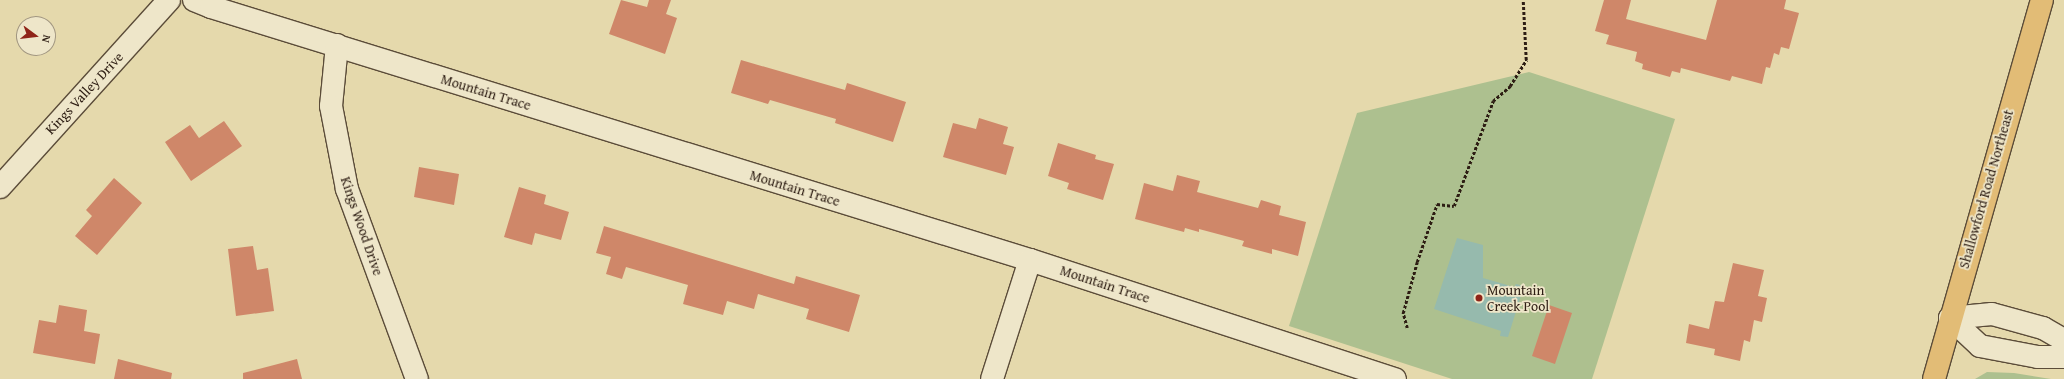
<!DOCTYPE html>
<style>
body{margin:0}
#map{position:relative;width:2064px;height:379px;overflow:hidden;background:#e5d9ac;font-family:"Gentium Book Plus",serif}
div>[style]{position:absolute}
.green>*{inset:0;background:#adc08f}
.water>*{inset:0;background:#96baad}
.building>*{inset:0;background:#cf8769}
.path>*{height:2.5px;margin-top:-1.25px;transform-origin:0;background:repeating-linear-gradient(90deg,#2d1d13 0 3px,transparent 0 5px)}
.roads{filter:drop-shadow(1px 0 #5b4c39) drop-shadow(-1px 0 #5b4c39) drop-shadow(0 1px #5b4c39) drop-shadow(0 -1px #5b4c39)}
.minor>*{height:22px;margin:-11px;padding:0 11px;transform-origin:11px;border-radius:11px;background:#eee6c9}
.major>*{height:22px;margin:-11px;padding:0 11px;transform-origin:11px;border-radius:11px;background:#e2bc76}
.dots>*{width:11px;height:11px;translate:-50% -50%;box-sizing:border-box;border:2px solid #eee6c9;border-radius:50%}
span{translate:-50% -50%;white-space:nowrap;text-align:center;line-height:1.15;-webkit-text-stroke:3.5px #eee6c9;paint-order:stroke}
.street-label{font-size:14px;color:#2d1d13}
.poi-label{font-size:14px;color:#2d1d13}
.left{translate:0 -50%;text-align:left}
.north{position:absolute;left:16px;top:16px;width:40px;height:40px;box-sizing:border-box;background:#eee6c9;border:1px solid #a19680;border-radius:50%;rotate:105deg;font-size:11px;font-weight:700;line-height:16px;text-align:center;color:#2d1d13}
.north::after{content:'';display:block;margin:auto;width:14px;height:18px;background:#8f2418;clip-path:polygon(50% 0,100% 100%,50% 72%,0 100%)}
</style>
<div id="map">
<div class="green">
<div style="clip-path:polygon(1529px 72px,1675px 119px,1592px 379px,1452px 379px,1289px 326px,1357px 113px)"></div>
<div style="clip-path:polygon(1987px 372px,2014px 373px,2051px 379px,1975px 379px)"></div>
</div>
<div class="water">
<div style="clip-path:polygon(1457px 238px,1483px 245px,1483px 278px,1514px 287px,1516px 284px,1524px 286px,1508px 337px,1500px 336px,1501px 331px,1434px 309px)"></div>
</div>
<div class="building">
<div style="clip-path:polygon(621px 0,647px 7px,649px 0,671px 0,666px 14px,677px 18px,665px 54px,609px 34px)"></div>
<div style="clip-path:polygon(1604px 0,1631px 0,1626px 19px,1706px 40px,1717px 0,1786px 0,1784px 9px,1799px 13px,1789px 49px,1781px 47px,1779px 55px,1774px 53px,1770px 68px,1766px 67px,1762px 84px,1732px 76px,1730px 81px,1681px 68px,1680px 73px,1672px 71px,1670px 77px,1642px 69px,1643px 64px,1635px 61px,1637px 52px,1606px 44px,1609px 35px,1595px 31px)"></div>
<div style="clip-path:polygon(741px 60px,845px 90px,847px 83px,906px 102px,893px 142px,835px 123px,836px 119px,770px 100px,768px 104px,731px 93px)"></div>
<div style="clip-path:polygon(979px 118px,1008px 127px,1003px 144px,1014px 147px,1006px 175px,943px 157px,953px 123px,976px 129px)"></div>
<div style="clip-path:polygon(224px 121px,242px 146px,191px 181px,165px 142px,190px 125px,199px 138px)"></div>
<div style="clip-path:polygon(1058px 143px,1096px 155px,1095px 159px,1114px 164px,1103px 200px,1067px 189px,1069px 183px,1048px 176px)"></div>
<div style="clip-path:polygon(419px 167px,459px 174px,454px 205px,414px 197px)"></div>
<div style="clip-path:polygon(1177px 175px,1200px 181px,1197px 192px,1258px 208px,1261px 200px,1281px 206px,1279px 215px,1306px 222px,1298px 256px,1272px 249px,1272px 254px,1242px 246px,1244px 241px,1199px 229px,1199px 232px,1185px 228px,1184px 232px,1135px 219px,1144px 183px,1173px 191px)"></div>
<div style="clip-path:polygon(114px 178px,142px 203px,97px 255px,75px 236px,92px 216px,86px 210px)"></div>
<div style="clip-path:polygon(519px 187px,546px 195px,544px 204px,569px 212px,561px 240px,535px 233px,532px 245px,504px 237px)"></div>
<div style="clip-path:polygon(604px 226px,794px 284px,796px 276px,860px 295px,849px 332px,806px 319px,809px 309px,758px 294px,754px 309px,727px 301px,723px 315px,683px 304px,688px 285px,626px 267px,622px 279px,606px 274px,611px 257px,596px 253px)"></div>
<div style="clip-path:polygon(253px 246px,257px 270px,268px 268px,274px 311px,236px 316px,228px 249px)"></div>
<div style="clip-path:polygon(1733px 263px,1764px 270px,1758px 296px,1767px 298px,1762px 322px,1754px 320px,1750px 342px,1744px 340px,1740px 361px,1714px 355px,1715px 349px,1686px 343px,1689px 324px,1709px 329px,1715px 301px,1724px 302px)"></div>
<div style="clip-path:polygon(59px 305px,87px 310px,84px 331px,100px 334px,95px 364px,33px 353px,39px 320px,56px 323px)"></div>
<div style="clip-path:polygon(1549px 305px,1572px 313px,1555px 364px,1532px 356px)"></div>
<div style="clip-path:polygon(118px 359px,172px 373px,171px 379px,114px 379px)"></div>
<div style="clip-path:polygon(297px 359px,302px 379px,243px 379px,243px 373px)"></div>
</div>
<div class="path">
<div style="left:1407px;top:328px;width:16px;rotate:-105deg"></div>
<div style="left:1403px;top:313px;width:53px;rotate:-74.6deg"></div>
<div style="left:1417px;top:262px;width:61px;rotate:-71deg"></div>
<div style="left:1437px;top:204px;width:17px;rotate:7deg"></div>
<div style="left:1454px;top:206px;width:112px;rotate:-69.6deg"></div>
<div style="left:1493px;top:101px;width:23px;rotate:-41deg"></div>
<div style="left:1510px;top:86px;width:31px;rotate:-58deg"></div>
<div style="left:1526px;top:60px;width:60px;rotate:-92.9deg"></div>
</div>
<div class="roads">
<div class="minor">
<div style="left:194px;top:0;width:18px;rotate:22deg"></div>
<div style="left:211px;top:7px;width:857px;rotate:17.17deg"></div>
<div style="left:1030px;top:260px;width:384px;rotate:18.1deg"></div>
<div style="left:337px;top:45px;width:61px;rotate:95.6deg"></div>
<div style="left:331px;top:106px;width:85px;rotate:79.1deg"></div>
<div style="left:347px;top:189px;width:202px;rotate:69.8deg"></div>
<div style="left:0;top:187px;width:252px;rotate:-47.9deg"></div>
<div style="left:1950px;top:318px;width:41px;rotate:43deg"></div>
<div style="left:1980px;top:346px;width:59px;rotate:10.7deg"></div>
<div style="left:2038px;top:357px;width:26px"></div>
<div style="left:1950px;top:318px;width:42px;rotate:-5.4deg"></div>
<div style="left:1992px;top:314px;width:53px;rotate:15.4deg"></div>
<div style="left:2043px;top:328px;width:24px;rotate:30deg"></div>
<div style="left:992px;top:379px;width:125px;rotate:-72.3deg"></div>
</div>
<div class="major">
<div style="left:1934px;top:379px;width:394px;rotate:-74.1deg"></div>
</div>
</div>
<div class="dots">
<div style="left:1479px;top:298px;background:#8f2418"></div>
</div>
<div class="street-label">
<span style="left:486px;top:92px;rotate:17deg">Mountain Trace</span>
<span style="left:84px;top:93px;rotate:-47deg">Kings Valley Drive</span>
<span style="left:795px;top:188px;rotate:17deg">Mountain Trace</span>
<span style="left:1986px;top:189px;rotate:-74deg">Shallowford Road Northeast</span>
<span style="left:362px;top:226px;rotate:71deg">Kings Wood Drive</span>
<span style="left:1105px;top:284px;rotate:18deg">Mountain Trace</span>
</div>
<div class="poi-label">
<span class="left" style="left:1487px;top:298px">Mountain<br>Creek Pool</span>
</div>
<div class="north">N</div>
</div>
